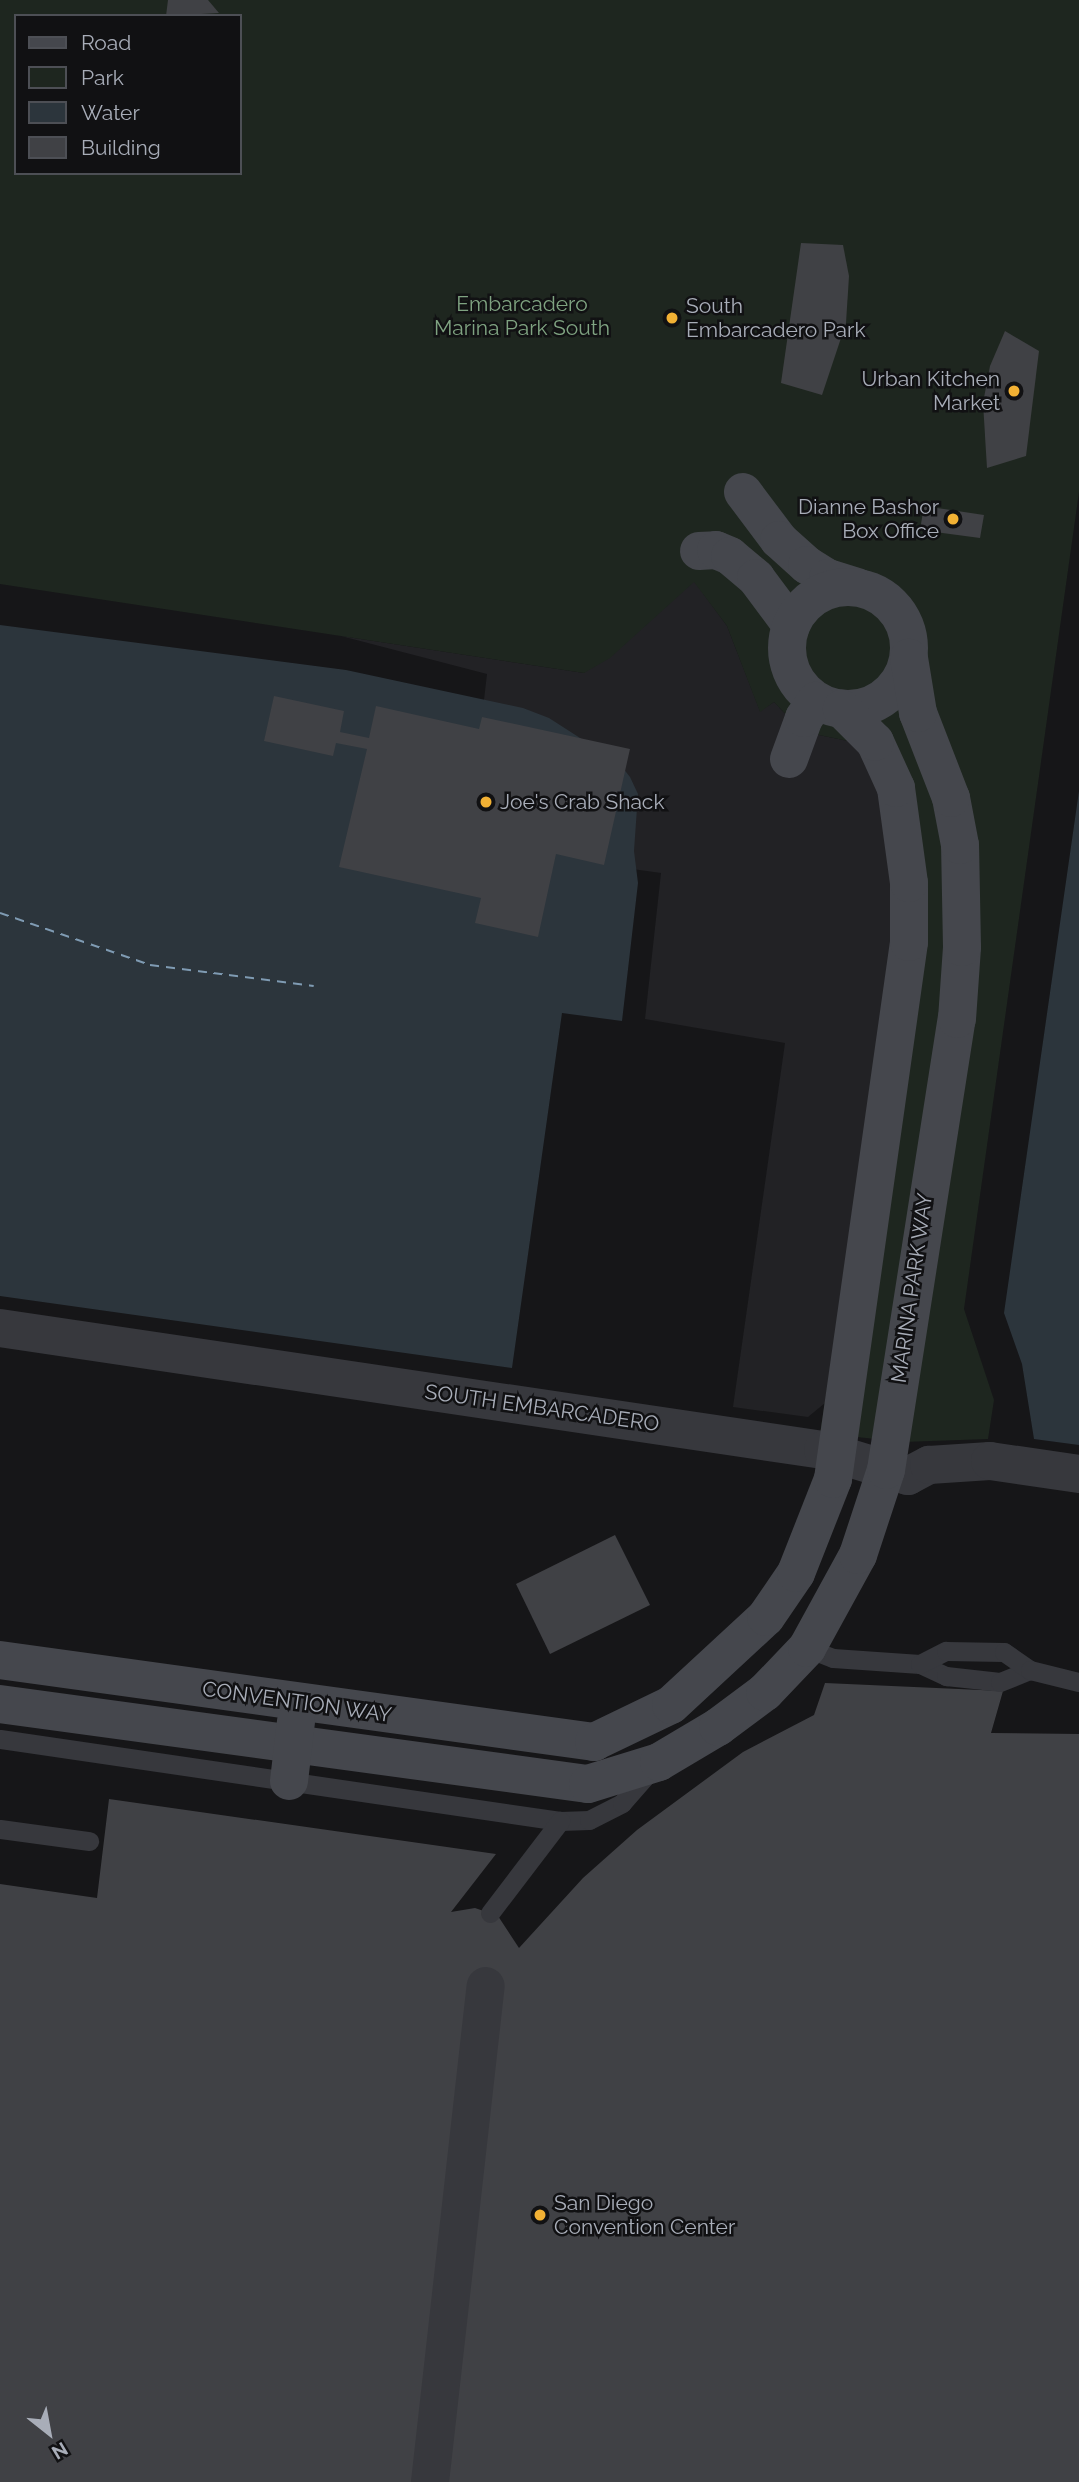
<!DOCTYPE html>
<style>
body{margin:0}
#map{position:relative;width:1079px;height:2482px;overflow:hidden;background:#161618;font-family:Raleway,sans-serif}
div>[style]{position:absolute}
.built>*{inset:0;background:#222225}
.green>*{inset:0;background:#1e261f}
.water>*{inset:0;background:#2c353c}
.ferry>*{height:2px;margin-top:-1px;transform-origin:0;background:repeating-linear-gradient(90deg,#7f9bb3 0 9px,transparent 0 16px)}
.building>*{inset:0;background:#404145}
.lane>*{height:19px;margin:-9.5px;padding:0 9.5px;transform-origin:9.5px;border-radius:9.5px;background:#37383d}
.street>*{height:38px;margin:-19px;padding:0 19px;transform-origin:19px;border-radius:19px;background:#37383d}
.secondary>*{height:38px;margin:-19px;padding:0 19px;transform-origin:19px;border-radius:19px;background:#45474d}
.secondary>.ring{margin:-19px;padding:0;box-sizing:content-box;background:none;border:38px solid #45474d;border-radius:50%}
.dots>*{width:19px;height:19px;translate:-50% -50%;box-sizing:border-box;border:4px solid #111113;border-radius:50%}
span{translate:-50% -50%;white-space:nowrap;text-align:center;line-height:1.15;-webkit-text-stroke:5px #111113;paint-order:stroke}
.park-label{font-size:21px;color:#7fa381}
.poi-label{font-size:21px;color:#a8adb8}
.left{translate:0 -50%;text-align:left}
.right{translate:-100% -50%;text-align:right}
.street-label{font-size:21px;color:#a8adb8}
.legend{position:absolute;left:14px;top:14px;width:228px;height:161px;box-sizing:border-box;background:#111113;border:2px solid #4d4f55;margin:0;padding:9px 12px;list-style:none;font-size:21px;color:#a8adb8}
.legend li{display:flex;align-items:center;gap:14px;height:35px}
.legend b{width:35px;border:2px solid #4d4f55}
.north{position:absolute;left:14px;top:2398px;width:70px;height:70px;-webkit-text-stroke:5px #111113;paint-order:stroke;rotate:149deg;font-size:19px;font-weight:700;line-height:28px;text-align:center;color:#a8adb8}
.north::after{content:'';display:block;margin:auto;width:24px;height:32px;background:#a8adb8;clip-path:polygon(50% 0,100% 100%,50% 72%,0 100%)}
</style>
<div id="map">
<div class="built">
<div style="clip-path:polygon(694px 581px,727px 626px,760px 711px,774px 702px,794px 723px,819px 735px,858px 743px,886px 801px,898px 939px,825px 1403px,808px 1417px,733px 1407px,785px 1043px,645px 1019px,661px 873px,604px 865px,482px 717px,487px 674px,341px 636px,584px 673px)"></div>
</div>
<div class="green">
<div style="clip-path:polygon(evenodd,0 0,1079px 0,1079px 492px,964px 1309px,994px 1400px,988px 1439px,903px 1442px,820px 1433px,898px 939px,886px 801px,858px 743px,819px 735px,794px 723px,774px 702px,760px 712px,727px 626px,694px 582px,610px 658px,584px 673px,0 584px,0 0,16px 16px,240px 16px,240px 173px,16px 173px,16px 16px)"></div>
</div>
<div class="water">
<div style="clip-path:polygon(0 625px,346px 670px,523px 708px,549px 718px,619px 763px,630px 777px,638px 794px,634px 851px,638px 883px,622px 1021px,562px 1013px,512px 1368px,0 1296px)"></div>
<div style="clip-path:polygon(1079px 791px,1079px 1445px,1034px 1439px,1022px 1364px,1004px 1313px)"></div>
</div>
<div class="ferry">
<div style="left:0;top:913px;width:159px;rotate:19.1deg"></div>
<div style="left:150px;top:965px;width:165px;rotate:7.3deg"></div>
</div>
<div class="building">
<div style="clip-path:polygon(168px 0,208px 0,219px 13px,166px 16px)"></div>
<div style="clip-path:polygon(801px 243px,843px 245px,849px 276px,846px 323px,822px 395px,781px 383px)"></div>
<div style="clip-path:polygon(1005px 331px,1039px 351px,1026px 456px,987px 468px,983px 403px,990px 366px)"></div>
<div style="clip-path:polygon(924px 506px,984px 515px,980px 538px,920px 530px)"></div>
<div style="clip-path:polygon(274px 696px,344px 711px,340px 732px,369px 738px,376px 706px,479px 729px,482px 717px,630px 749px,604px 865px,556px 854px,538px 937px,475px 923px,481px 898px,339px 867px,367px 749px,336px 743px,333px 756px,264px 741px)"></div>
<div style="clip-path:polygon(615px 1535px,650px 1605px,550px 1654px,516px 1584px)"></div>
<div style="clip-path:polygon(825px 1683px,1003px 1691px,991px 1733px,1079px 1734px,1079px 2482px,0 2482px,0 1884px,97px 1898px,109px 1799px,496px 1854px,451px 1912px,475px 1908px,498px 1916px,519px 1948px,583px 1878px,637px 1830px,743px 1752px,814px 1715px)"></div>
</div>
<div class="lane">
<div style="left:807px;top:1648px;width:28px;rotate:21deg"></div>
<div style="left:833px;top:1658px;width:87px;rotate:3.9deg"></div>
<div style="left:920px;top:1664px;width:29px;rotate:25deg"></div>
<div style="left:946px;top:1676px;width:54px;rotate:6.3deg"></div>
<div style="left:1000px;top:1682px;width:32px;rotate:-22deg"></div>
<div style="left:920px;top:1664px;width:29px;rotate:-27deg"></div>
<div style="left:946px;top:1651px;width:58px;rotate:1deg"></div>
<div style="left:1004px;top:1652px;width:32px;rotate:35deg"></div>
<div style="left:1030px;top:1670px;width:50px;rotate:13.8deg"></div>
<div style="left:0;top:1739px;width:566px;rotate:8.33deg"></div>
<div style="left:560px;top:1821px;width:29px;rotate:-2deg"></div>
<div style="left:589px;top:1820px;width:37px;rotate:-27deg"></div>
<div style="left:622px;top:1803px;width:43px;rotate:-48.8deg"></div>
<div style="left:0;top:1829px;width:90px;rotate:7.7deg"></div>
<div style="left:490px;top:1913px;width:116px;rotate:-52.7deg"></div>
</div>
<div class="street">
<div style="left:0;top:1328px;width:832px;rotate:8.43deg"></div>
<div style="left:823px;top:1450px;width:89px;rotate:17deg"></div>
<div style="left:908px;top:1476px;width:24px;rotate:-28deg"></div>
<div style="left:929px;top:1465px;width:61px;rotate:-3.8deg"></div>
<div style="left:990px;top:1461px;width:90px;rotate:8.3deg"></div>
<div style="left:430px;top:2482px;width:499px;rotate:-83.6deg"></div>
</div>
<div class="secondary">
<div style="left:743px;top:492px;width:60px;rotate:53.1deg"></div>
<div style="left:779px;top:540px;width:38px;rotate:42deg"></div>
<div style="left:807px;top:565px;width:25px;rotate:32deg"></div>
<div style="left:828px;top:578px;width:31px;rotate:17deg"></div>
<div style="left:699px;top:551px;width:17px;rotate:-3deg"></div>
<div style="left:716px;top:550px;width:15px;rotate:23deg"></div>
<div style="left:730px;top:556px;width:34px;rotate:40deg"></div>
<div style="left:756px;top:578px;width:59px;rotate:53.3deg"></div>
<div class="ring" style="left:787px;top:587px;width:84px;height:84px"></div>
<div style="left:789px;top:759px;width:44px;rotate:-69.9deg"></div>
<div style="left:804px;top:718px;width:21px;rotate:-55deg"></div>
<div style="left:0;top:1660px;width:600px;rotate:7.86deg"></div>
<div style="left:594px;top:1742px;width:85px;rotate:-25.7deg"></div>
<div style="left:671px;top:1705px;width:129px;rotate:-42.8deg"></div>
<div style="left:766px;top:1617px;width:53px;rotate:-55.7deg"></div>
<div style="left:796px;top:1573px;width:101px;rotate:-68.5deg"></div>
<div style="left:833px;top:1479px;width:542px;rotate:-81.94deg"></div>
<div style="left:909px;top:942px;width:59px;rotate:-90deg"></div>
<div style="left:909px;top:883px;width:96px;rotate:-97.8deg"></div>
<div style="left:896px;top:788px;width:51px;rotate:-114.5deg"></div>
<div style="left:875px;top:742px;width:47px;rotate:-135deg"></div>
<div style="left:0;top:1704px;width:593px;rotate:7.75deg"></div>
<div style="left:588px;top:1784px;width:74px;rotate:-17.2deg"></div>
<div style="left:659px;top:1762px;width:69px;rotate:-30.7deg"></div>
<div style="left:718px;top:1727px;width:59px;rotate:-36.7deg"></div>
<div style="left:765px;top:1692px;width:61px;rotate:-46.3deg"></div>
<div style="left:807px;top:1648px;width:106px;rotate:-61.3deg"></div>
<div style="left:858px;top:1555px;width:89px;rotate:-71.8deg"></div>
<div style="left:886px;top:1470px;width:457px;rotate:-81.1deg"></div>
<div style="left:957px;top:1019px;width:72px;rotate:-86deg"></div>
<div style="left:962px;top:947px;width:102px;rotate:-91.1deg"></div>
<div style="left:960px;top:845px;width:48px;rotate:-100.8deg"></div>
<div style="left:951px;top:798px;width:91px;rotate:-111.2deg"></div>
<div style="left:918px;top:713px;width:56px;rotate:-99.3deg"></div>
<div style="left:289px;top:1781px;width:60px;rotate:-83.3deg"></div>
</div>
<div class="dots">
<div style="left:672px;top:318px;background:#f2b134"></div>
<div style="left:1014px;top:391px;background:#f2b134"></div>
<div style="left:953px;top:519px;background:#f2b134"></div>
<div style="left:486px;top:802px;background:#f2b134"></div>
<div style="left:540px;top:2215px;background:#f2b134"></div>
</div>
<div class="park-label">
<span style="left:522px;top:316px">Embarcadero<br>Marina Park South</span>
</div>
<div class="poi-label">
<span class="left" style="left:686px;top:318px">South<br>Embarcadero Park</span>
<span class="right" style="left:1000px;top:391px">Urban Kitchen<br>Market</span>
<span class="right" style="left:939px;top:519px">Dianne Bashor<br>Box Office</span>
<span class="left" style="left:500px;top:802px">Joe's Crab Shack</span>
<span class="left" style="left:554px;top:2215px">San Diego<br>Convention Center</span>
</div>
<div class="street-label">
<span style="left:912px;top:1288px;rotate:-82deg">MARINA PARK WAY</span>
<span style="left:542px;top:1408px;rotate:8deg">SOUTH EMBARCADERO</span>
<span style="left:297px;top:1702px;rotate:8deg">CONVENTION WAY</span>
</div>
<ul class="legend">
<li><b style="height:9px;background:#45474d"></b>Road</li>
<li><b style="height:19px;background:#1e261f"></b>Park</li>
<li><b style="height:19px;background:#2c353c"></b>Water</li>
<li><b style="height:19px;background:#404145"></b>Building</li>
</ul>
<div class="north">N</div>
</div>
